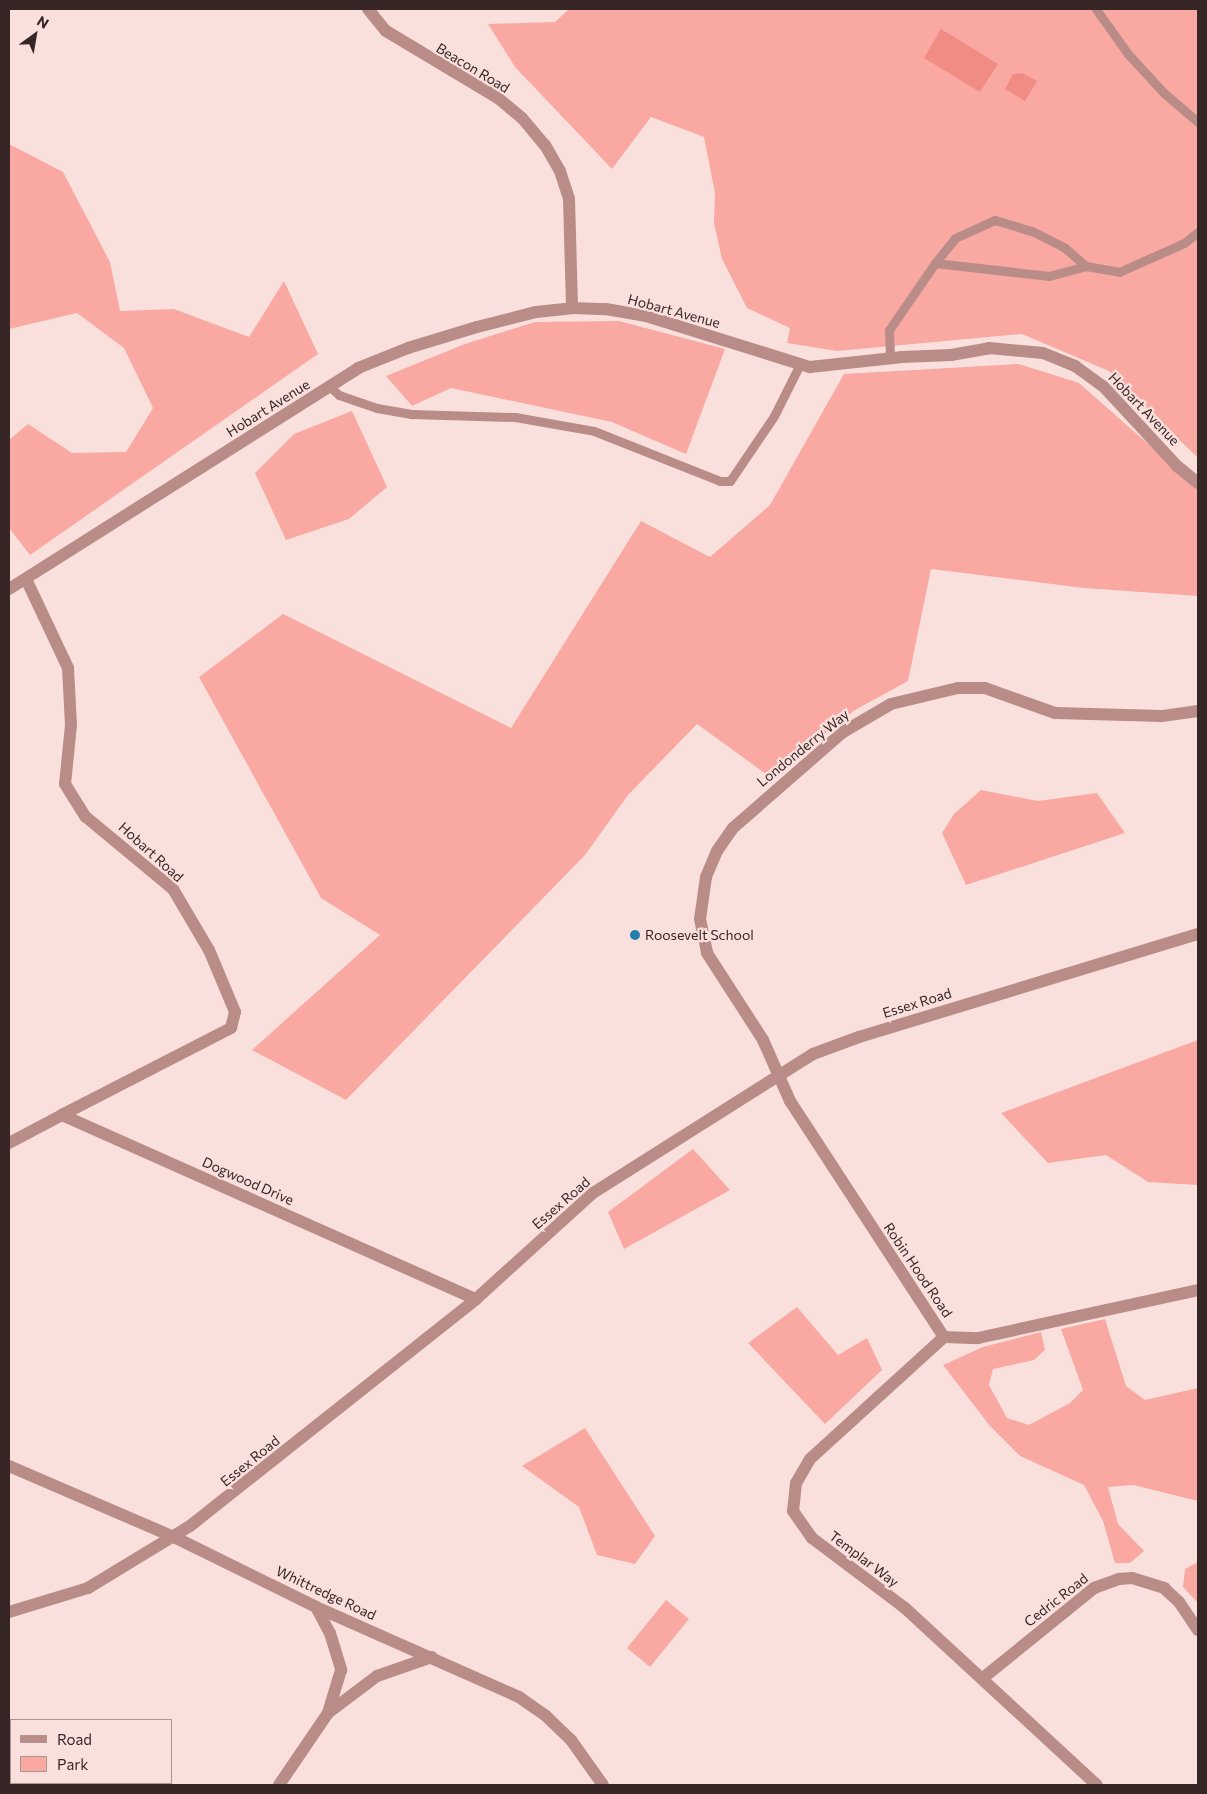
<!DOCTYPE html>
<style>
body{margin:0}
#map{position:relative;width:1207px;height:1794px;overflow:hidden;background:#fae0dd;font-family:Commissioner,sans-serif}
div>[style]{position:absolute}
.green>*{inset:0;background:#f9a9a2}
.water>*{inset:0;background:#f18c84}
.lane>*{height:9px;margin:-4.5px;padding:0 4.5px;transform-origin:4.5px;border-radius:4.5px;background:#b98c88}
.street>*{height:12px;margin:-6px;padding:0 6px;transform-origin:6px;border-radius:6px;background:#b98c88}
.dots>*{width:14px;height:14px;translate:-50% -50%;box-sizing:border-box;border:2px solid #fae0dd;border-radius:50%}
span{translate:-50% -50%;white-space:nowrap;text-align:center;line-height:1.15;-webkit-text-stroke:4.5px #fae0dd;paint-order:stroke}
.street-label{font-size:14px;color:#362625}
.poi-label{font-size:14px;color:#362625}
.left{translate:0 -50%;text-align:left}
.frame{position:absolute;inset:0;border:10px solid #362625;pointer-events:none}
.legend{position:absolute;left:10px;top:1719px;width:162px;height:65px;box-sizing:border-box;background:#fae0dd;border:1px solid #ac9693;margin:0;padding:6px 9px;list-style:none;font-size:15px;color:#362625}
.legend li{display:flex;align-items:center;gap:10px;height:25px}
.legend b{width:25px;border:1px solid #ac9693}
.north{position:absolute;left:10px;top:10px;width:50px;height:50px;-webkit-text-stroke:4px #fae0dd;paint-order:stroke;rotate:32deg;font-size:14px;font-weight:700;line-height:20px;text-align:center;color:#362625}
.north::after{content:'';display:block;margin:auto;width:18px;height:22px;background:#362625;clip-path:polygon(50% 0,100% 100%,50% 72%,0 100%)}
</style>
<div id="map">
<div class="green">
<div style="clip-path:polygon(569px 9px,1198px 9px,1198px 458px,1109px 371px,1022px 334px,837px 351px,787px 343px,790px 328px,747px 308px,722px 259px,714px 223px,715px 193px,704px 137px,651px 117px,612px 169px,515px 67px,488px 24px,555px 22px)"></div>
<div style="clip-path:polygon(9px 144px,63px 172px,110px 262px,120px 311px,174px 309px,249px 337px,284px 281px,318px 354px,30px 555px,9px 528px,9px 440px,28px 424px,72px 453px,126px 452px,153px 408px,124px 348px,77px 313px,9px 329px)"></div>
<div style="clip-path:polygon(619px 321px,725px 349px,686px 454px,612px 422px,451px 388px,412px 406px,386px 376px,465px 344px,535px 322px)"></div>
<div style="clip-path:polygon(1019px 364px,1079px 383px,1198px 488px,1198px 596px,1084px 588px,931px 569px,908px 681px,855px 710px,770px 777px,697px 724px,628px 795px,585px 855px,346px 1100px,252px 1050px,380px 935px,321px 898px,199px 677px,283px 614px,511px 728px,641px 521px,710px 557px,770px 505px,844px 374px)"></div>
<div style="clip-path:polygon(352px 411px,387px 487px,349px 519px,286px 540px,255px 473px,294px 434px)"></div>
<div style="clip-path:polygon(981px 790px,1038px 801px,1097px 793px,1125px 833px,966px 885px,942px 833px,954px 814px)"></div>
<div style="clip-path:polygon(1198px 1040px,1198px 1185px,1148px 1182px,1106px 1155px,1048px 1163px,1001px 1113px)"></div>
<div style="clip-path:polygon(693px 1149px,730px 1190px,624px 1249px,608px 1212px)"></div>
<div style="clip-path:polygon(797px 1307px,838px 1355px,867px 1338px,882px 1370px,825px 1424px,748px 1343px)"></div>
<div style="clip-path:polygon(1105px 1319px,1126px 1386px,1145px 1400px,1198px 1388px,1198px 1501px,1133px 1485px,1108px 1487px,1118px 1524px,1144px 1551px,1130px 1563px,1115px 1563px,1103px 1521px,1084px 1485px,1020px 1456px,990px 1426px,943px 1365px,983px 1347px,1041px 1332px,1045px 1350px,1034px 1360px,993px 1369px,989px 1385px,1007px 1418px,1029px 1425px,1070px 1403px,1083px 1390px,1061px 1329px)"></div>
<div style="clip-path:polygon(585px 1428px,655px 1536px,635px 1564px,597px 1555px,579px 1507px,522px 1466px)"></div>
<div style="clip-path:polygon(1198px 1562px,1198px 1603px,1183px 1587px,1185px 1569px)"></div>
<div style="clip-path:polygon(666px 1600px,689px 1619px,650px 1667px,627px 1648px)"></div>
</div>
<div class="water">
<div style="clip-path:polygon(941px 29px,998px 64px,980px 92px,924px 58px)"></div>
<div style="clip-path:polygon(1022px 73px,1037px 81px,1025px 101px,1005px 89px,1013px 74px)"></div>
</div>
<div class="lane">
<div style="left:1096px;top:9px;width:55px;rotate:54.6deg"></div>
<div style="left:1128px;top:54px;width:53px;rotate:47.3deg"></div>
<div style="left:1164px;top:93px;width:45px;rotate:40.5deg"></div>
<div style="left:935px;top:263px;width:32px;rotate:-51deg"></div>
<div style="left:955px;top:238px;width:44px;rotate:-24.2deg"></div>
<div style="left:995px;top:220px;width:39px;rotate:17deg"></div>
<div style="left:1032px;top:231px;width:37px;rotate:27deg"></div>
<div style="left:1065px;top:248px;width:28px;rotate:41deg"></div>
<div style="left:890px;top:358px;width:28px;rotate:-92deg"></div>
<div style="left:889px;top:330px;width:81px;rotate:-55.5deg"></div>
<div style="left:935px;top:263px;width:115px;rotate:6.5deg"></div>
<div style="left:1049px;top:276px;width:38px;rotate:-15deg"></div>
<div style="left:1086px;top:266px;width:34px;rotate:10deg"></div>
<div style="left:1119px;top:272px;width:71px;rotate:-24deg"></div>
<div style="left:1184px;top:243px;width:18px;rotate:-38deg"></div>
<div style="left:330px;top:387px;width:12px;rotate:42deg"></div>
<div style="left:339px;top:395px;width:40px;rotate:18.9deg"></div>
<div style="left:377px;top:408px;width:36px;rotate:10deg"></div>
<div style="left:412px;top:414px;width:103px;rotate:1.7deg"></div>
<div style="left:515px;top:417px;width:80px;rotate:10deg"></div>
<div style="left:594px;top:431px;width:136px;rotate:21.6deg"></div>
<div style="left:720px;top:481px;width:10px"></div>
<div style="left:730px;top:481px;width:78px;rotate:-55.9deg"></div>
<div style="left:774px;top:416px;width:58px;rotate:-63.4deg"></div>
</div>
<div class="street">
<div style="left:368px;top:9px;width:28px;rotate:51deg"></div>
<div style="left:386px;top:31px;width:131px;rotate:30.9deg"></div>
<div style="left:498px;top:98px;width:31px;rotate:40deg"></div>
<div style="left:522px;top:118px;width:35px;rotate:50deg"></div>
<div style="left:545px;top:145px;width:30px;rotate:60deg"></div>
<div style="left:560px;top:171px;width:29px;rotate:72deg"></div>
<div style="left:569px;top:199px;width:109px;rotate:88.4deg"></div>
<div style="left:26px;top:579px;width:98px;rotate:64.7deg"></div>
<div style="left:68px;top:668px;width:57px;rotate:87deg"></div>
<div style="left:71px;top:725px;width:59px;rotate:95.8deg"></div>
<div style="left:65px;top:784px;width:39px;rotate:58deg"></div>
<div style="left:86px;top:817px;width:113px;rotate:39.6deg"></div>
<div style="left:173px;top:889px;width:71px;rotate:59.5deg"></div>
<div style="left:209px;top:950px;width:67px;rotate:67.2deg"></div>
<div style="left:235px;top:1012px;width:16px;rotate:104deg"></div>
<div style="left:231px;top:1028px;width:190px;rotate:152.8deg"></div>
<div style="left:9px;top:589px;width:413px;rotate:-32.3deg"></div>
<div style="left:358px;top:368px;width:54px;rotate:-21.8deg"></div>
<div style="left:408px;top:348px;width:72px;rotate:-16.9deg"></div>
<div style="left:477px;top:327px;width:61px;rotate:-14.3deg"></div>
<div style="left:536px;top:312px;width:36px;rotate:-6deg"></div>
<div style="left:572px;top:308px;width:34px;rotate:2deg"></div>
<div style="left:606px;top:309px;width:41px;rotate:9.9deg"></div>
<div style="left:646px;top:316px;width:172px;rotate:17.3deg"></div>
<div style="left:810px;top:367px;width:93px;rotate:-6.2deg"></div>
<div style="left:902px;top:357px;width:49px;rotate:-2.3deg"></div>
<div style="left:951px;top:355px;width:39px;rotate:-10deg"></div>
<div style="left:989px;top:348px;width:54px;rotate:5.3deg"></div>
<div style="left:1043px;top:353px;width:35px;rotate:22deg"></div>
<div style="left:1075px;top:366px;width:34px;rotate:36deg"></div>
<div style="left:1103px;top:386px;width:109px;rotate:47.2deg"></div>
<div style="left:1177px;top:466px;width:27px;rotate:39deg"></div>
<div style="left:1198px;top:711px;width:37px;rotate:172deg"></div>
<div style="left:1161px;top:716px;width:106px;rotate:-178.4deg"></div>
<div style="left:1055px;top:713px;width:74px;rotate:-160.3deg"></div>
<div style="left:985px;top:688px;width:27px;rotate:180deg"></div>
<div style="left:958px;top:688px;width:69px;rotate:166.6deg"></div>
<div style="left:891px;top:704px;width:56px;rotate:149.7deg"></div>
<div style="left:843px;top:732px;width:146px;rotate:138.9deg"></div>
<div style="left:733px;top:828px;width:28px;rotate:125deg"></div>
<div style="left:717px;top:851px;width:28px;rotate:113deg"></div>
<div style="left:706px;top:877px;width:42px;rotate:98.1deg"></div>
<div style="left:700px;top:919px;width:35px;rotate:78deg"></div>
<div style="left:707px;top:953px;width:103px;rotate:57.2deg"></div>
<div style="left:763px;top:1040px;width:67px;rotate:66.1deg"></div>
<div style="left:790px;top:1101px;width:282px;rotate:56.9deg"></div>
<div style="left:944px;top:1337px;width:34px;rotate:2deg"></div>
<div style="left:978px;top:1338px;width:225px;rotate:-12.3deg"></div>
<div style="left:9px;top:1143px;width:60px;rotate:-27.8deg"></div>
<div style="left:62px;top:1115px;width:453px;rotate:24deg"></div>
<div style="left:944px;top:1337px;width:181px;rotate:137.7deg"></div>
<div style="left:810px;top:1459px;width:28px;rotate:120deg"></div>
<div style="left:796px;top:1483px;width:28px;rotate:96deg"></div>
<div style="left:793px;top:1511px;width:33px;rotate:55deg"></div>
<div style="left:812px;top:1538px;width:116px;rotate:37deg"></div>
<div style="left:905px;top:1608px;width:261px;rotate:42.7deg"></div>
<div style="left:9px;top:1466px;width:180px;rotate:23.3deg"></div>
<div style="left:174px;top:1537px;width:158px;rotate:26.2deg"></div>
<div style="left:316px;top:1607px;width:222px;rotate:23.9deg"></div>
<div style="left:519px;top:1697px;width:32px;rotate:35deg"></div>
<div style="left:545px;top:1715px;width:36px;rotate:44deg"></div>
<div style="left:571px;top:1740px;width:55px;rotate:54.6deg"></div>
<div style="left:316px;top:1607px;width:30px;rotate:62deg"></div>
<div style="left:330px;top:1633px;width:39px;rotate:73deg"></div>
<div style="left:341px;top:1670px;width:45px;rotate:106.8deg"></div>
<div style="left:9px;top:1612px;width:83px;rotate:-16.9deg"></div>
<div style="left:88px;top:1588px;width:119px;rotate:-31.3deg"></div>
<div style="left:190px;top:1526px;width:365px;rotate:-38.4deg"></div>
<div style="left:476px;top:1299px;width:158px;rotate:-42.2deg"></div>
<div style="left:593px;top:1193px;width:260px;rotate:-32.3deg"></div>
<div style="left:813px;top:1054px;width:49px;rotate:-20.3deg"></div>
<div style="left:859px;top:1037px;width:354px;rotate:-16.9deg"></div>
<div style="left:983px;top:1678px;width:143px;rotate:-39deg"></div>
<div style="left:1094px;top:1588px;width:27px;rotate:-20deg"></div>
<div style="left:1119px;top:1579px;width:13px;rotate:-4deg"></div>
<div style="left:1132px;top:1578px;width:34px;rotate:17deg"></div>
<div style="left:1164px;top:1588px;width:21px;rotate:43deg"></div>
<div style="left:1179px;top:1602px;width:34px;rotate:56deg"></div>
<div style="left:279px;top:1785px;width:87px;rotate:-55.8deg"></div>
<div style="left:328px;top:1713px;width:61px;rotate:-37.1deg"></div>
<div style="left:377px;top:1676px;width:58px;rotate:-19.1deg"></div>
</div>
<div class="dots">
<div style="left:635px;top:935px;background:#247eac"></div>
</div>
<div class="street-label">
<span style="left:473px;top:68px;rotate:31deg">Beacon Road</span>
<span style="left:674px;top:311px;rotate:15deg">Hobart Avenue</span>
<span style="left:268px;top:408px;rotate:-32deg">Hobart Avenue</span>
<span style="left:1144px;top:409px;rotate:46deg">Hobart Avenue</span>
<span style="left:803px;top:748px;rotate:-39deg">Londonderry Way</span>
<span style="left:151px;top:852px;rotate:42deg">Hobart Road</span>
<span style="left:917px;top:1003px;rotate:-17deg">Essex Road</span>
<span style="left:248px;top:1181px;rotate:24deg">Dogwood Drive</span>
<span style="left:561px;top:1203px;rotate:-41deg">Essex Road</span>
<span style="left:918px;top:1270px;rotate:56deg">Robin Hood Road</span>
<span style="left:250px;top:1461px;rotate:-39deg">Essex Road</span>
<span style="left:864px;top:1559px;rotate:37deg">Templar Way</span>
<span style="left:326px;top:1593px;rotate:25deg">Whittredge Road</span>
<span style="left:1056px;top:1600px;rotate:-38deg">Cedric Road</span>
</div>
<div class="poi-label">
<span class="left" style="left:645px;top:935px">Roosevelt School</span>
</div>
<div class="frame"></div>
<ul class="legend">
<li><b style="height:6px;background:#b98c88"></b>Road</li>
<li><b style="height:14px;background:#f9a9a2"></b>Park</li>
</ul>
<div class="north">N</div>
</div>
